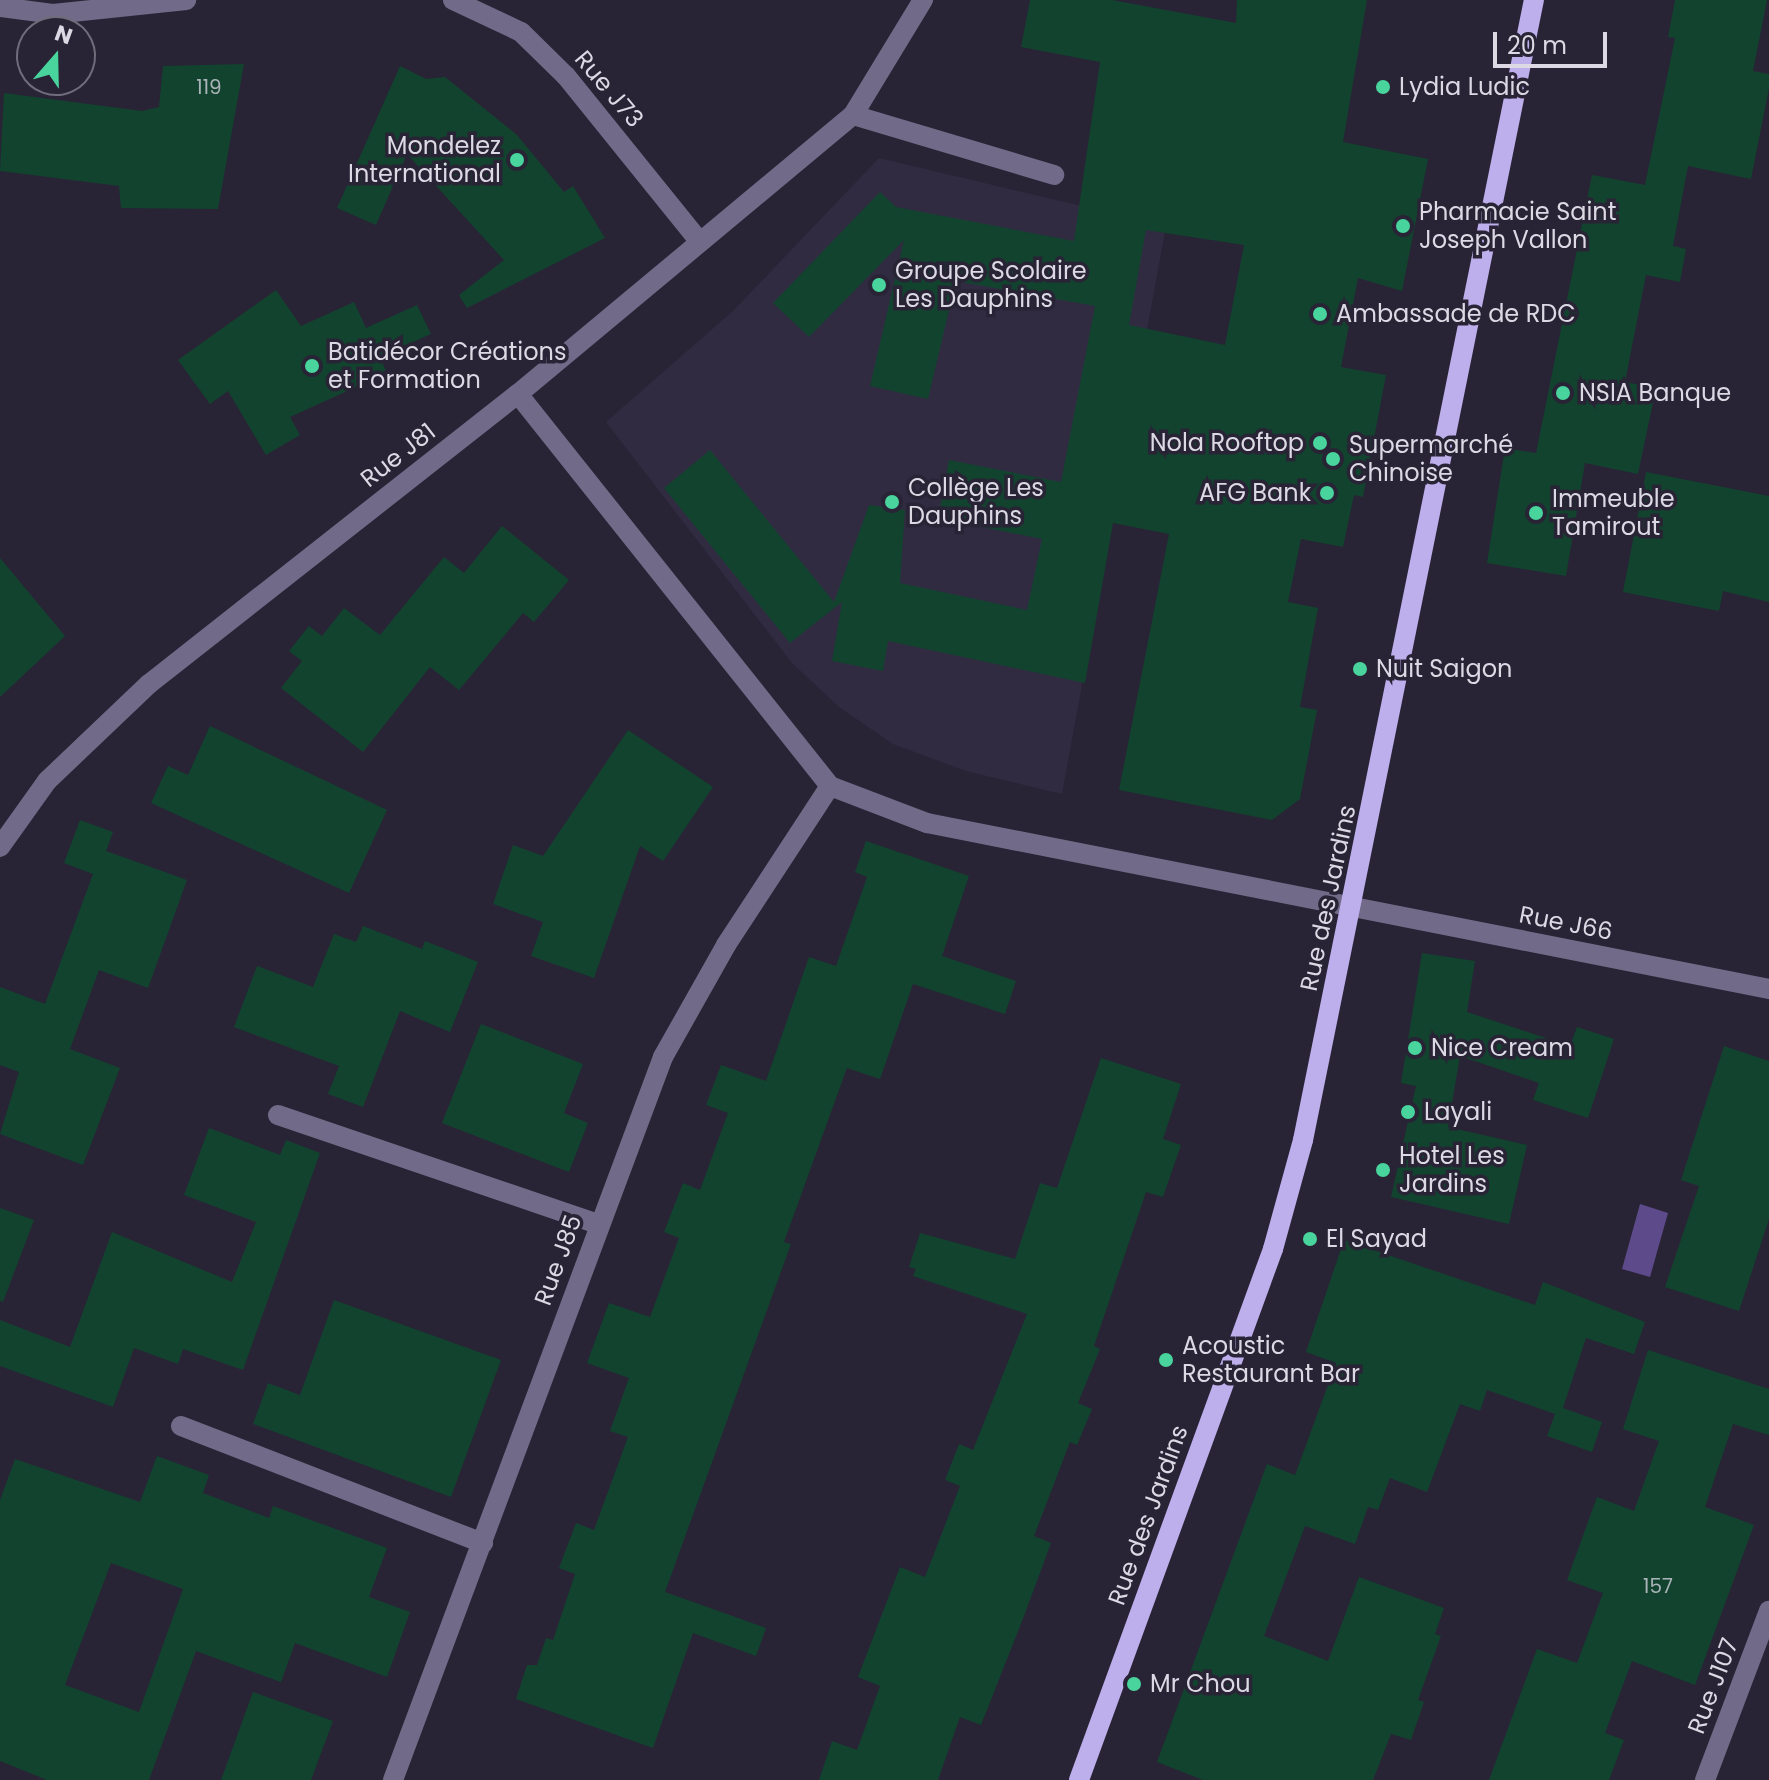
<!DOCTYPE html>
<meta charset="utf-8">
<style>
body{margin:0}
#map{position:relative;width:1769px;height:1780px;overflow:hidden;background:#282435;font-family:Poppins,sans-serif}
div>[style]{position:absolute}
.built>*{inset:0;background:#312b42}
.water>*{inset:0;background:#5c4a8b}
.building>*{inset:0;background:#12432f}
.minor>*{height:20px;margin:-10px;padding:0 10px;transform-origin:10px;border-radius:10px;background:#716b89}
.major>*{height:20px;margin:-10px;padding:0 10px;transform-origin:10px;border-radius:10px;background:#bdaeec}
.dots>*{width:22px;height:22px;translate:-50% -50%;box-sizing:border-box;border:4px solid #282435;border-radius:50%}
span{translate:-50% -50%;white-space:nowrap;text-align:center;line-height:1.15;-webkit-text-stroke:7px #282435;paint-order:stroke}
.number-label{font-size:20px;color:#aab4b8}
.number-label span{-webkit-text-stroke-width:0}
.poi-label{font-size:24px;color:#dcd9e5}
.left{translate:0 -50%;text-align:left}
.right{translate:-100% -50%;text-align:right}
.street-label{font-size:24px;color:#dcd9e5}
.north{position:absolute;left:16px;top:16px;width:80px;height:80px;box-sizing:border-box;background:#282435;border:2px solid #706c7b;border-radius:50%;rotate:20deg;font-size:22px;font-weight:700;line-height:32px;text-align:center;color:#dcd9e5}
.north::after{content:'';display:block;margin:auto;width:28px;height:36px;background:#49d49d;clip-path:polygon(50% 0,100% 100%,50% 72%,0 100%)}
.scale{position:absolute;left:1493px;top:32px;width:114px;height:36px;box-sizing:border-box;border:4px solid #dcd9e5;border-top:0;padding-left:10px;font-size:24px;line-height:28px;white-space:nowrap;color:#dcd9e5;-webkit-text-stroke:6px #282435;paint-order:stroke}
</style>
<div id="map">
<div class="built">
<div style="clip-path:polygon(879px 158px,1166px 226px,1062px 794px,966px 771px,893px 744px,839px 707px,792px 663px,606px 422px,734px 310px)"></div>
</div>
<div class="water">
<div style="clip-path:polygon(1640px 1204px,1668px 1213px,1650px 1277px,1622px 1269px)"></div>
</div>
<div class="building">
<div style="clip-path:polygon(evenodd,1030px 0,1112px 0,1236px 23px,1237px 0,1367px 0,1343px 142px,1428px 159px,1402px 291px,1358px 278px,1341px 367px,1386px 375px,1363px 497px,1354px 495px,1343px 547px,1301px 539px,1288px 602px,1318px 608px,1300px 707px,1317px 710px,1300px 799px,1272px 820px,1119px 790px,1169px 534px,1113px 523px,1085px 683px,888px 641px,883px 671px,832px 661px,842px 602px,790px 643px,664px 488px,710px 450px,834px 602px,869px 505px,905px 510px,900px 583px,1027px 610px,1042px 539px,938px 518px,949px 460px,1061px 482px,1095px 306px,956px 281px,928px 399px,870px 386px,904px 240px,809px 337px,773px 303px,880px 192px,896px 207px,1074px 241px,1100px 62px,1021px 47px,1030px 0,1146px 230px,1244px 245px,1225px 345px,1129px 325px,1146px 230px)"></div>
<div style="clip-path:polygon(1675px 0,1767px 0,1753px 71px,1769px 74px,1769px 88px,1751px 179px,1688px 166px,1673px 246px,1686px 249px,1680px 282px,1646px 275px,1625px 382px,1656px 388px,1638px 474px,1585px 463px,1566px 576px,1487px 563px,1505px 448px,1536px 453px,1592px 175px,1645px 185px,1675px 38px,1668px 37px)"></div>
<div style="clip-path:polygon(244px 64px,218px 209px,121px 208px,119px 186px,0 171px,4px 93px,142px 111px,159px 107px,163px 66px)"></div>
<div style="clip-path:polygon(400px 66px,426px 79px,445px 77px,517px 135px,564px 192px,573px 186px,605px 238px,467px 308px,459px 295px,504px 260px,407px 154px,376px 225px,337px 208px)"></div>
<div style="clip-path:polygon(276px 290px,301px 326px,354px 302px,366px 328px,417px 305px,431px 334px,380px 357px,387px 373px,290px 417px,300px 435px,266px 455px,228px 391px,210px 404px,178px 360px)"></div>
<div style="clip-path:polygon(1646px 472px,1769px 496px,1769px 602px,1723px 591px,1719px 611px,1623px 592px)"></div>
<div style="clip-path:polygon(502px 526px,569px 580px,534px 622px,523px 613px,459px 690px,430px 667px,363px 752px,281px 688px,302px 661px,289px 651px,309px 626px,322px 636px,344px 608px,380px 635px,444px 557px,464px 573px)"></div>
<div style="clip-path:polygon(0 558px,65px 636px,0 697px)"></div>
<div style="clip-path:polygon(210px 726px,387px 810px,349px 893px,151px 803px,168px 766px,188px 775px)"></div>
<div style="clip-path:polygon(628px 730px,713px 787px,663px 861px,640px 846px,594px 978px,531px 956px,543px 922px,493px 904px,513px 845px,543px 856px)"></div>
<div style="clip-path:polygon(80px 820px,113px 832px,106px 851px,187px 880px,148px 988px,99px 970px,70px 1049px,120px 1068px,83px 1165px,0 1134px,19px 1072px,0 1065px,0 987px,45px 1004px,93px 874px,64px 863px)"></div>
<div style="clip-path:polygon(866px 841px,969px 876px,942px 956px,1016px 981px,1005px 1014px,913px 984px,880px 1079px,847px 1068px,784px 1242px,791px 1244px,665px 1592px,766px 1628px,756px 1656px,693px 1633px,653px 1748px,516px 1699px,527px 1665px,537px 1665px,546px 1638px,553px 1640px,575px 1574px,559px 1568px,576px 1523px,594px 1530px,628px 1437px,610px 1431px,629px 1378px,587px 1363px,609px 1303px,650px 1317px,679px 1238px,664px 1232px,683px 1183px,700px 1190px,728px 1113px,706px 1105px,721px 1065px,766px 1081px,809px 957px,836px 966px,867px 877px,855px 872px)"></div>
<div style="clip-path:polygon(363px 926px,422px 949px,425px 941px,478px 962px,450px 1032px,400px 1011px,363px 1107px,328px 1094px,339px 1066px,234px 1027px,257px 966px,313px 987px,334px 934px,356px 942px)"></div>
<div style="clip-path:polygon(1422px 953px,1475px 961px,1467px 1012px,1570px 1046px,1577px 1027px,1614px 1039px,1588px 1118px,1533px 1100px,1539px 1083px,1460px 1056px,1448px 1127px,1527px 1145px,1509px 1224px,1391px 1197px,1416px 1086px,1401px 1083px)"></div>
<div style="clip-path:polygon(481px 1024px,583px 1064px,564px 1113px,588px 1123px,569px 1172px,442px 1123px)"></div>
<div style="clip-path:polygon(1724px 1046px,1769px 1061px,1769px 1219px,1739px 1311px,1665px 1287px,1699px 1186px,1681px 1180px)"></div>
<div style="clip-path:polygon(1101px 1058px,1181px 1084px,1163px 1139px,1181px 1145px,1163px 1197px,1146px 1192px,1094px 1346px,1100px 1349px,1078px 1403px,1092px 1409px,1077px 1445px,1070px 1442px,1034px 1536px,1051px 1543px,1024px 1616px,981px 1725px,960px 1717px,938px 1780px,819px 1780px,832px 1741px,857px 1750px,880px 1686px,858px 1677px,900px 1567px,925px 1577px,960px 1486px,945px 1480px,959px 1444px,973px 1450px,1027px 1314px,913px 1276px,916px 1269px,909px 1267px,920px 1233px,1015px 1259px,1040px 1183px,1057px 1188px)"></div>
<div style="clip-path:polygon(209px 1128px,280px 1155px,286px 1140px,320px 1153px,243px 1370px,183px 1349px,178px 1364px,134px 1348px,113px 1407px,0 1366px,0 1320px,70px 1347px,112px 1232px,232px 1282px,256px 1222px,184px 1195px)"></div>
<div style="clip-path:polygon(0 1208px,34px 1220px,3px 1302px,0 1301px)"></div>
<div style="clip-path:polygon(1344px 1240px,1535px 1305px,1543px 1282px,1645px 1322px,1634px 1354px,1586px 1338px,1563px 1408px,1602px 1422px,1592px 1452px,1547px 1436px,1555px 1414px,1487px 1390px,1480px 1411px,1460px 1404px,1427px 1492px,1390px 1478px,1378px 1510px,1368px 1507px,1355px 1544px,1305px 1526px,1264px 1636px,1328px 1661px,1359px 1577px,1444px 1608px,1435px 1634px,1441px 1636px,1418px 1700px,1424px 1702px,1411px 1740px,1391px 1734px,1373px 1780px,1203px 1780px,1157px 1762px,1267px 1464px,1295px 1475px,1336px 1363px,1306px 1352px)"></div>
<div style="clip-path:polygon(334px 1300px,501px 1360px,451px 1497px,253px 1424px,268px 1383px,300px 1395px)"></div>
<div style="clip-path:polygon(1648px 1350px,1769px 1389px,1769px 1435px,1733px 1424px,1705px 1507px,1754px 1525px,1695px 1685px,1632px 1661px,1605px 1733px,1624px 1740px,1609px 1780px,1489px 1780px,1537px 1649px,1577px 1663px,1603px 1593px,1567px 1580px,1597px 1497px,1634px 1511px,1659px 1441px,1623px 1429px)"></div>
<div style="clip-path:polygon(evenodd,157px 1456px,209px 1475px,203px 1493px,269px 1518px,273px 1506px,387px 1548px,369px 1597px,410px 1612px,387px 1677px,295px 1643px,281px 1682px,196px 1651px,149px 1780px,47px 1780px,0 1761px,0 1500px,15px 1459px,140px 1502px,157px 1456px,111px 1563px,183px 1589px,139px 1712px,65px 1685px,111px 1563px)"></div>
<div style="clip-path:polygon(253px 1692px,333px 1721px,311px 1780px,221px 1780px)"></div>
</div>
<div class="minor">
<div style="left:453px;top:0;width:75px;rotate:25.2deg"></div>
<div style="left:521px;top:32px;width:63px;rotate:44.4deg"></div>
<div style="left:566px;top:76px;width:213px;rotate:51.1deg"></div>
<div style="left:0;top:7px;width:53px;rotate:7.5deg"></div>
<div style="left:53px;top:14px;width:134px;rotate:-6deg"></div>
<div style="left:853px;top:115px;width:210px;rotate:16.6deg"></div>
<div style="left:518px;top:394px;width:501px;rotate:51.48deg"></div>
<div style="left:830px;top:786px;width:104px;rotate:20.9deg"></div>
<div style="left:927px;top:823px;width:858px;rotate:11.15deg"></div>
<div style="left:0;top:847px;width:81px;rotate:-54.5deg"></div>
<div style="left:47px;top:781px;width:141px;rotate:-43.6deg"></div>
<div style="left:149px;top:684px;width:469px;rotate:-38.2deg"></div>
<div style="left:518px;top:394px;width:436px;rotate:-39.8deg"></div>
<div style="left:853px;top:115px;width:135px;rotate:-58.7deg"></div>
<div style="left:278px;top:1115px;width:338px;rotate:18.8deg"></div>
<div style="left:181px;top:1426px;width:324px;rotate:21.2deg"></div>
<div style="left:393px;top:1780px;width:772px;rotate:-69.52deg"></div>
<div style="left:663px;top:1057px;width:129px;rotate:-60.6deg"></div>
<div style="left:726px;top:945px;width:190px;rotate:-56.8deg"></div>
<div style="left:1705px;top:1780px;width:181px;rotate:-69.3deg"></div>
</div>
<div class="major">
<div style="left:1079px;top:1780px;width:565px;rotate:-69.93deg"></div>
<div style="left:1273px;top:1249px;width:113px;rotate:-74.6deg"></div>
<div style="left:1303px;top:1140px;width:1163px;rotate:-78.55deg"></div>
</div>
<div class="dots">
<div style="left:1383px;top:87px;background:#49d49d"></div>
<div style="left:517px;top:160px;background:#49d49d"></div>
<div style="left:1403px;top:226px;background:#49d49d"></div>
<div style="left:879px;top:285px;background:#49d49d"></div>
<div style="left:1320px;top:314px;background:#49d49d"></div>
<div style="left:312px;top:366px;background:#49d49d"></div>
<div style="left:1563px;top:393px;background:#49d49d"></div>
<div style="left:1320px;top:443px;background:#49d49d"></div>
<div style="left:1333px;top:459px;background:#49d49d"></div>
<div style="left:1327px;top:493px;background:#49d49d"></div>
<div style="left:892px;top:502px;background:#49d49d"></div>
<div style="left:1536px;top:513px;background:#49d49d"></div>
<div style="left:1360px;top:669px;background:#49d49d"></div>
<div style="left:1415px;top:1048px;background:#49d49d"></div>
<div style="left:1408px;top:1112px;background:#49d49d"></div>
<div style="left:1383px;top:1170px;background:#49d49d"></div>
<div style="left:1310px;top:1239px;background:#49d49d"></div>
<div style="left:1166px;top:1360px;background:#49d49d"></div>
<div style="left:1134px;top:1684px;background:#49d49d"></div>
</div>
<div class="number-label">
<span style="left:209px;top:87px">119</span>
<span style="left:1658px;top:1586px">157</span>
</div>
<div class="poi-label">
<span class="left" style="left:1399px;top:87px">Lydia Ludic</span>
<span class="right" style="left:501px;top:160px">Mondelez<br>International</span>
<span class="left" style="left:1419px;top:226px">Pharmacie Saint<br>Joseph Vallon</span>
<span class="left" style="left:895px;top:285px">Groupe Scolaire<br>Les Dauphins</span>
<span class="left" style="left:1336px;top:314px">Ambassade de RDC</span>
<span class="left" style="left:328px;top:366px">Batidécor Créations<br>et Formation</span>
<span class="left" style="left:1579px;top:393px">NSIA Banque</span>
<span class="right" style="left:1304px;top:443px">Nola Rooftop</span>
<span class="left" style="left:1349px;top:459px">Supermarché<br>Chinoise</span>
<span class="left" style="left:908px;top:502px">Collège Les<br>Dauphins</span>
<span class="right" style="left:1311px;top:493px">AFG Bank</span>
<span class="left" style="left:1552px;top:513px">Immeuble<br>Tamirout</span>
<span class="left" style="left:1376px;top:669px">Nuit Saigon</span>
<span class="left" style="left:1431px;top:1048px">Nice Cream</span>
<span class="left" style="left:1424px;top:1112px">Layali</span>
<span class="left" style="left:1399px;top:1170px">Hotel Les<br>Jardins</span>
<span class="left" style="left:1326px;top:1239px">El Sayad</span>
<span class="left" style="left:1182px;top:1360px">Acoustic<br>Restaurant Bar</span>
<span class="left" style="left:1150px;top:1684px">Mr Chou</span>
</div>
<div class="street-label">
<span style="left:609px;top:89px;rotate:50deg">Rue J73</span>
<span style="left:398px;top:455px;rotate:-38deg">Rue J81</span>
<span style="left:1328px;top:898px;rotate:-78deg">Rue des Jardins</span>
<span style="left:1566px;top:923px;rotate:11deg">Rue J66</span>
<span style="left:558px;top:1260px;rotate:-70deg">Rue J85</span>
<span style="left:1148px;top:1515px;rotate:-70deg">Rue des Jardins</span>
<span style="left:1713px;top:1686px;rotate:-69deg">Rue J107</span>
</div>
<div class="north">N</div>
<div class="scale">20 m</div>
</div>
